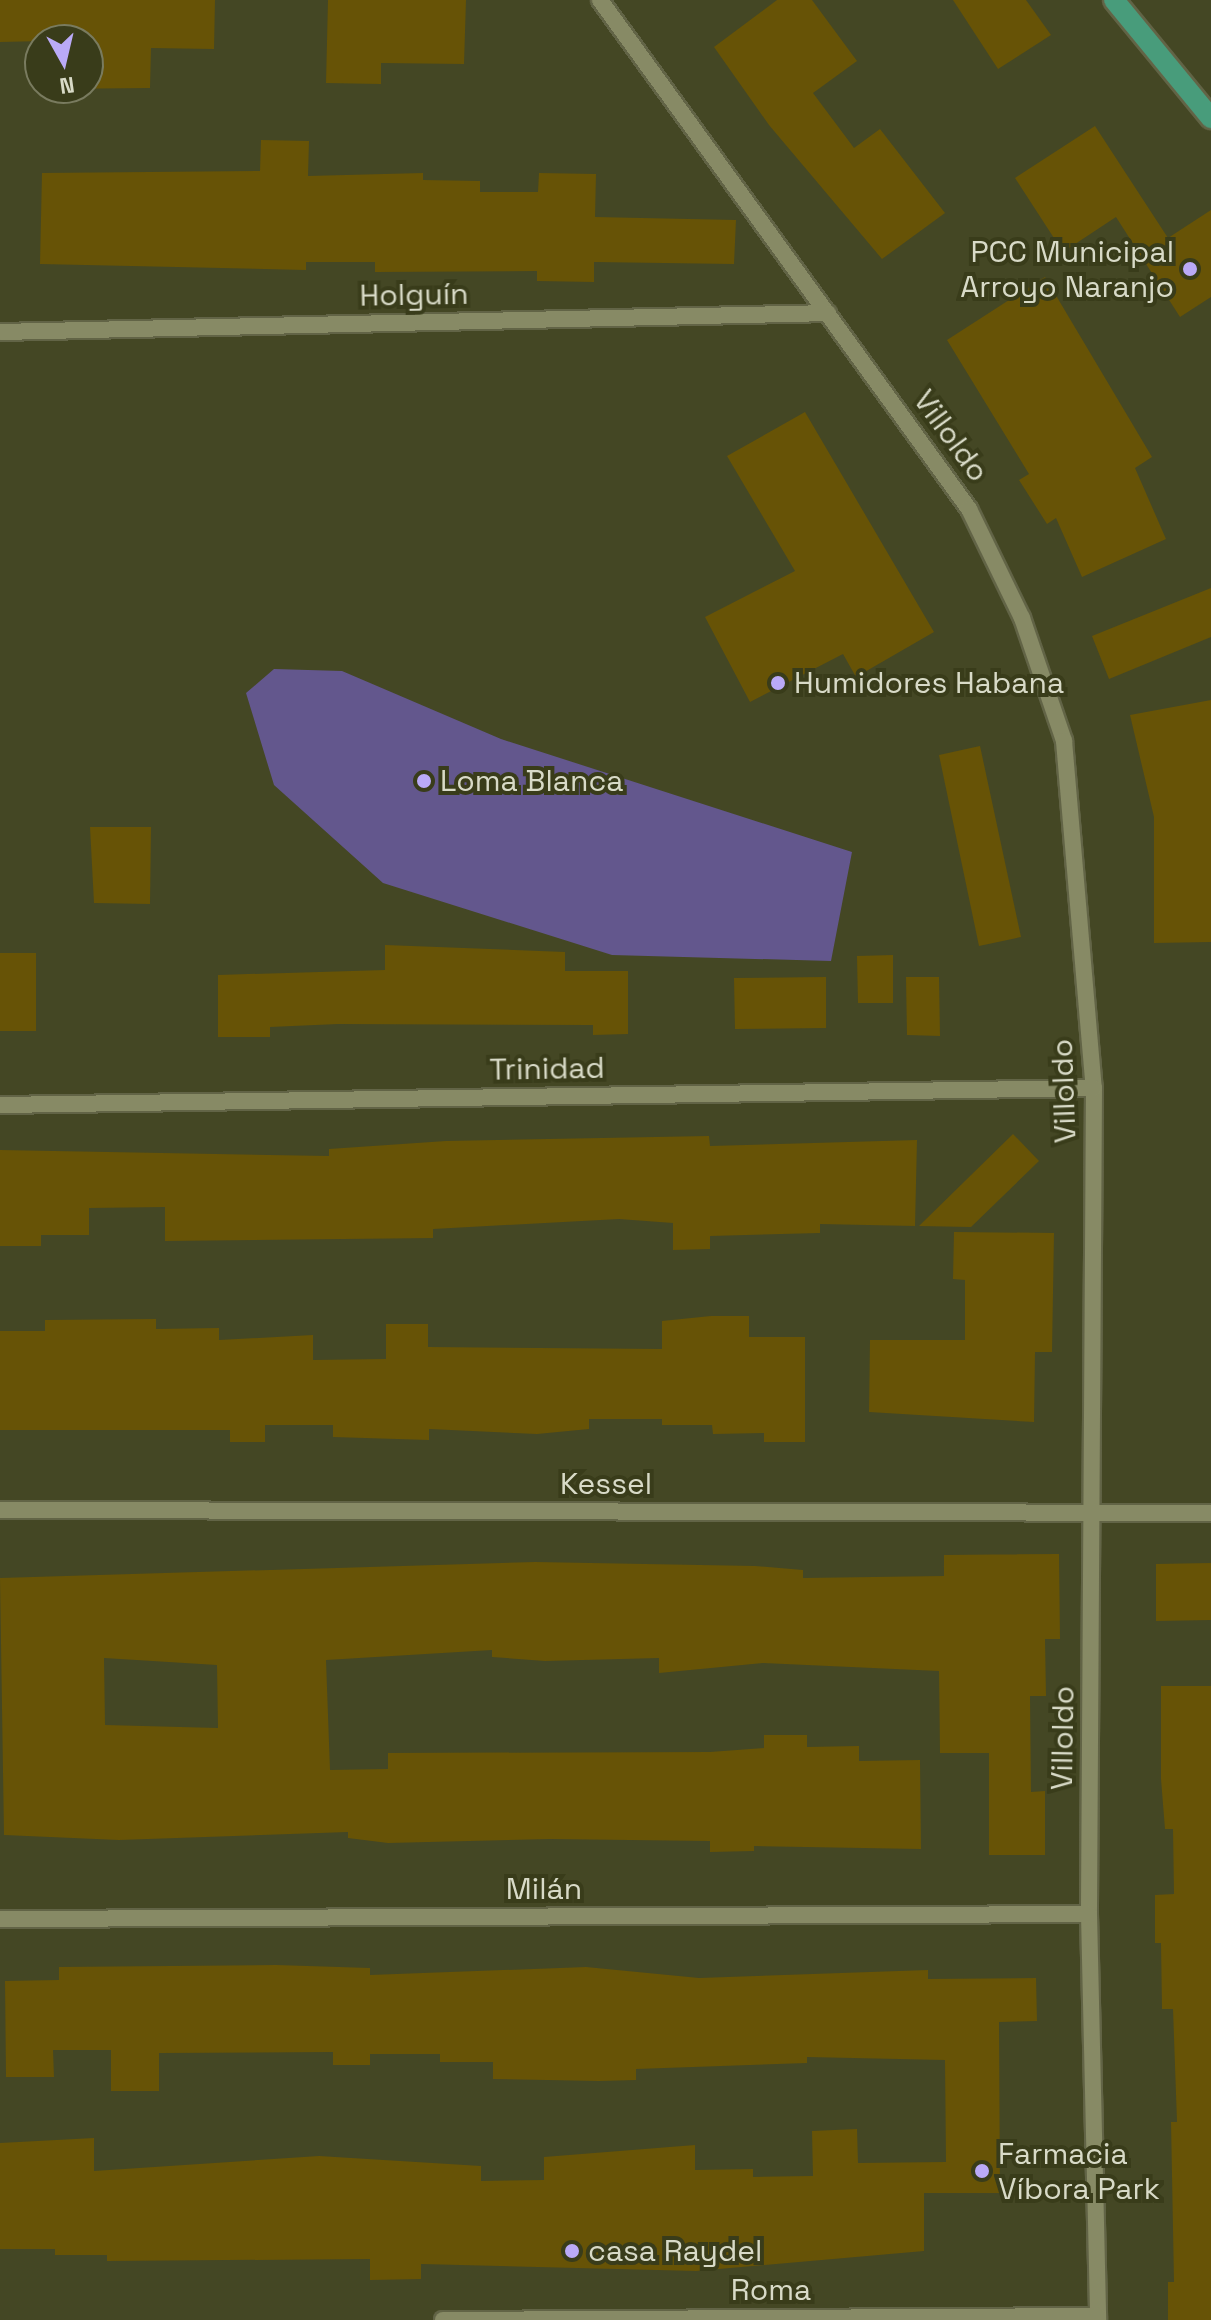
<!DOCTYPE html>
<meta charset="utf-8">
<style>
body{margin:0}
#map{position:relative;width:1211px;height:2320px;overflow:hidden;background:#444724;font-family:"Space Grotesk",sans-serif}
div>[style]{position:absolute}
.green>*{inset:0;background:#63578d}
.building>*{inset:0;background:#675306}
.roads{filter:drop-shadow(2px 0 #626446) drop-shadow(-2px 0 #626446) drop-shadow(0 2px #626446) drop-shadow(0 -2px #626446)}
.minor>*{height:16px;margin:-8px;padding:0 8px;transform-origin:8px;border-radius:8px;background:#878a65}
.primary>*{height:20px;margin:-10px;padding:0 10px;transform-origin:10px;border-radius:10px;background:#489c7b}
.dots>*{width:22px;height:22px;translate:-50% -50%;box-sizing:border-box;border:4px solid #393c1a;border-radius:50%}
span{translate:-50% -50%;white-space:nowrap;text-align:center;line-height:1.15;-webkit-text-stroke:8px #393c1a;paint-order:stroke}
.poi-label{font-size:30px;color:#d8dac7}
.right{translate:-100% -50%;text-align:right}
.left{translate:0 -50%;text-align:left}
.street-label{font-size:30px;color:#d8dac7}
.north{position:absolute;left:24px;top:24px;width:80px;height:80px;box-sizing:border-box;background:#393c1a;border:2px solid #797b5f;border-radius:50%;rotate:172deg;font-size:22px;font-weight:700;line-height:32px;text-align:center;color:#d8dac7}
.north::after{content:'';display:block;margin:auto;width:28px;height:36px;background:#baaaf7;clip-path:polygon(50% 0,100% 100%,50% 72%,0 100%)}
</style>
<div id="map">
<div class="green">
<div style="clip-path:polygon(274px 669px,342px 671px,501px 739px,852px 852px,831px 961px,612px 955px,383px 883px,274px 785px,246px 693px)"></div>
</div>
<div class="building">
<div style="clip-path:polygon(0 0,215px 0,214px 49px,151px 48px,150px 88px,49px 89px,88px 88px,88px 40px,0 42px)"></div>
<div style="clip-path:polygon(328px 0,466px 0,464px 64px,381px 63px,381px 84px,326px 83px)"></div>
<div style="clip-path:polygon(777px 0,812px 0,857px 61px,813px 93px,854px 148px,880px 129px,945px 213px,882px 259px,769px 125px,714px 47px)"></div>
<div style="clip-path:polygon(953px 0,1026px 0,1051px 35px,998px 69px)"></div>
<div style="clip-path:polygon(1095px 126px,1168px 238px,1211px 210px,1211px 297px,1180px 317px,1116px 217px,1063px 252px,1015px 178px)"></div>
<div style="clip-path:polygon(261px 140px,309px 141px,308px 176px,423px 173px,423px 180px,480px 181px,480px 192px,538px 192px,539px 173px,596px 174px,595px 217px,736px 220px,734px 264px,594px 262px,594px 282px,537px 281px,537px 271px,375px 272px,375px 262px,306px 262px,306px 270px,40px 264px,42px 173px,260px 171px)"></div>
<div style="clip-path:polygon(1045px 277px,1152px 457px,1135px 468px,1166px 539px,1082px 577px,1056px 518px,1047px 524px,1019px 480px,1029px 474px,947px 340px)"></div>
<div style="clip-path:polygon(805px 412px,934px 632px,856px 677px,843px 654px,750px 702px,705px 617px,795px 571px,727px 456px)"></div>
<div style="clip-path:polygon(1211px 588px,1211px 637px,1109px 679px,1092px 636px)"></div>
<div style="clip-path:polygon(1211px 700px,1211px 942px,1154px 943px,1154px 817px,1130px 715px)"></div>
<div style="clip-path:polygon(980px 746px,1021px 937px,979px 946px,939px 755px)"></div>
<div style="clip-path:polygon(90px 827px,151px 827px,150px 904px,94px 903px)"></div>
<div style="clip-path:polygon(385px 945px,565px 952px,565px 971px,628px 971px,628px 1034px,593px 1035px,593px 1025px,338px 1024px,270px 1027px,270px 1037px,218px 1037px,218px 975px,385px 970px)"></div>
<div style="clip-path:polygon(0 953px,36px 953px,36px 1031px,0 1031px)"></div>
<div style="clip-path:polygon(893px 955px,893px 1003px,858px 1003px,857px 956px)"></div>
<div style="clip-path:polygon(826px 977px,826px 1028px,735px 1029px,734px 978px)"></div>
<div style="clip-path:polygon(906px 977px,939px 977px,940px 1036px,907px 1035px)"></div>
<div style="clip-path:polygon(1013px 1134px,1039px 1161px,971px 1227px,919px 1226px)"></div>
<div style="clip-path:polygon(709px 1136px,710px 1146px,917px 1140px,915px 1226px,820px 1224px,820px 1233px,710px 1236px,710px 1249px,673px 1250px,673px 1223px,619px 1219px,433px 1229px,433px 1238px,165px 1241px,165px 1207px,89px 1208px,89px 1235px,41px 1235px,41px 1246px,0 1246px,0 1150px,329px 1156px,329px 1149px,446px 1141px)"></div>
<div style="clip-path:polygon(954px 1232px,1054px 1233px,1052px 1352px,1035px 1352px,1034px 1422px,869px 1412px,870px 1340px,965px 1340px,965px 1280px,953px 1279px)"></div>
<div style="clip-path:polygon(711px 1316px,749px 1316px,749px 1337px,805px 1337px,805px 1442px,764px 1442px,764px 1433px,713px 1434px,712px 1425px,662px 1425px,662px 1419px,589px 1419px,589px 1429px,537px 1434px,429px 1429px,429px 1440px,333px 1437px,333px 1425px,265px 1425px,265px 1442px,230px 1442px,230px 1430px,0 1430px,0 1331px,45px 1331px,45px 1320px,156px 1319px,156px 1329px,219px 1328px,219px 1340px,313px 1335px,313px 1360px,386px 1359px,386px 1324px,428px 1324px,428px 1347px,662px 1349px,662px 1321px)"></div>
<div style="clip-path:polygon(evenodd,1059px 1554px,1060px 1639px,1045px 1639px,1046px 1696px,1030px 1696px,1031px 1792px,1045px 1791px,1045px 1855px,989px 1855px,989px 1753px,940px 1753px,939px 1671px,763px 1663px,659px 1673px,659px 1658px,545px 1661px,492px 1657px,492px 1650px,326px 1660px,330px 1770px,388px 1769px,388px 1753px,710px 1752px,764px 1748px,764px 1735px,807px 1735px,807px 1747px,859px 1746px,859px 1761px,920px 1760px,921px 1849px,754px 1846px,754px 1851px,710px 1852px,710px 1841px,550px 1839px,388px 1843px,348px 1838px,348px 1832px,119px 1840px,4px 1835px,0 1578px,535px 1562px,755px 1566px,803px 1570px,803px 1578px,944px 1576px,944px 1555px,1059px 1554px,104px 1658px,217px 1665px,218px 1728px,105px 1725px,104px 1658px)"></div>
<div style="clip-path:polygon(1211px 1563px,1211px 1620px,1156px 1621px,1156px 1564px)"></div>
<div style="clip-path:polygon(1161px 1686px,1211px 1686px,1211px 2320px,1168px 2320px,1168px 2282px,1174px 2282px,1171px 2122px,1177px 2122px,1173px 2009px,1162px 2009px,1161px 1943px,1155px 1943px,1155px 1895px,1174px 1894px,1173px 1829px,1165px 1829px,1161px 1779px)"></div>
<div style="clip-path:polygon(276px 1965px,370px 1968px,370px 1975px,586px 1967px,699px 1978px,928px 1970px,928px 1979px,1036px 1978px,1037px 2021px,999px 2022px,1000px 2193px,924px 2193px,924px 2251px,696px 2271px,421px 2264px,421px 2279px,370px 2280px,370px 2259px,107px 2261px,107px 2255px,55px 2255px,55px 2249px,0 2249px,0 2143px,94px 2138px,94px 2171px,319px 2156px,481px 2166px,481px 2181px,544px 2180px,544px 2157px,695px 2145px,695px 2170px,753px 2169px,753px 2177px,813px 2176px,812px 2131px,857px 2129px,858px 2163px,946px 2162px,945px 2060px,807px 2057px,807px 2063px,636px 2069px,636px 2080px,599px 2081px,493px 2079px,493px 2062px,440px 2062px,440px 2054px,370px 2054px,370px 2065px,333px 2065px,333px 2052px,159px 2053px,159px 2091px,111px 2091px,111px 2050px,53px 2050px,54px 2077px,6px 2077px,5px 1981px,59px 1980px,59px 1967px)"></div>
</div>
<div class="roads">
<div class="minor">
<div style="left:600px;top:0;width:629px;rotate:54.06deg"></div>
<div style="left:969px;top:509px;width:121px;rotate:64.1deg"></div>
<div style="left:1022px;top:618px;width:130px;rotate:71.1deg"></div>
<div style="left:1064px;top:741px;width:348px;rotate:85.1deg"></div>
<div style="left:1094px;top:1088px;width:826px;rotate:90.35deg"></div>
<div style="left:1089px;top:1914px;width:406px;rotate:88.7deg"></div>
<div style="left:0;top:332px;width:828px;rotate:-1.31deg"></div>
<div style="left:0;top:1105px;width:1094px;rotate:-0.89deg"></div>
<div style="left:0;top:1510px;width:1211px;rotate:0.14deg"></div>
<div style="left:0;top:1919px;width:1089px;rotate:-0.26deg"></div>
<div style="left:443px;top:2320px;width:655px;rotate:-0.35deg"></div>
</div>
<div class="primary">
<div style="left:1114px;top:0;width:153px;rotate:50.6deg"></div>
</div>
</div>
<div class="dots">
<div style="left:1190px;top:269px;background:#baaaf7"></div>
<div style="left:778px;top:683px;background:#baaaf7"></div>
<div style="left:424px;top:781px;background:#baaaf7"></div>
<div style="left:982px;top:2171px;background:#baaaf7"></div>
<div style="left:572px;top:2251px;background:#baaaf7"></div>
</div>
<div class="poi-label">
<span class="right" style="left:1174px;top:269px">PCC Municipal<br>Arroyo Naranjo</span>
<span class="left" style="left:794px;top:683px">Humidores Habana</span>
<span class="left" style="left:440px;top:781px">Loma Blanca</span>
<span class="left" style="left:998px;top:2171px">Farmacia<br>Víbora Park</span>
<span class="left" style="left:588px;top:2251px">casa Raydel</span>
</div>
<div class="street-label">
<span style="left:414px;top:295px;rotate:-1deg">Holguín</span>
<span style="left:951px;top:436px;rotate:54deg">Villoldo</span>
<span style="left:547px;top:1069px;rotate:-1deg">Trinidad</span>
<span style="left:1064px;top:1091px;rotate:-92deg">Villoldo</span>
<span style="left:606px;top:1484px">Kessel</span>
<span style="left:1063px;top:1738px;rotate:-89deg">Villoldo</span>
<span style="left:544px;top:1889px">Milán</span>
<span style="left:771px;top:2290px">Roma</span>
</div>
<div class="north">N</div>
</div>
